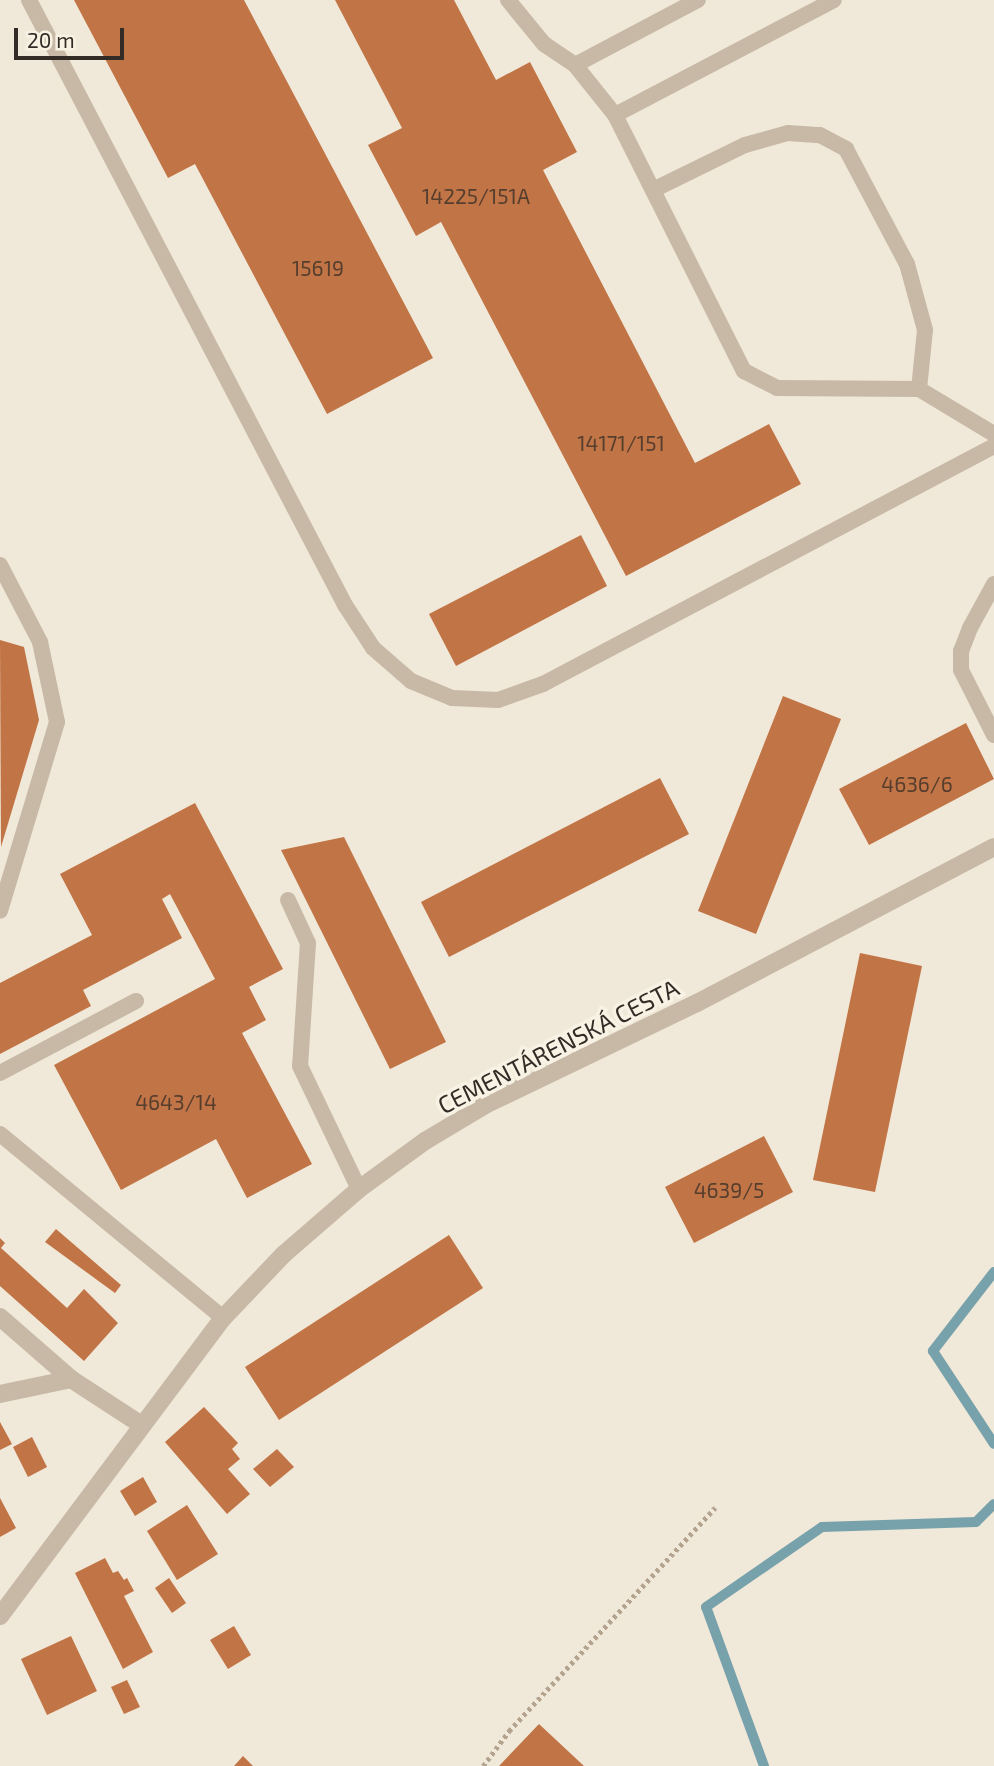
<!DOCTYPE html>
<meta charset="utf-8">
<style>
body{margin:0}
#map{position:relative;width:994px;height:1766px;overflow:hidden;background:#f0e8d8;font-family:"Exo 2",sans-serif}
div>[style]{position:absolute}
.stream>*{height:10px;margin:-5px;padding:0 5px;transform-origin:5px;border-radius:5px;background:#78a2ab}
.building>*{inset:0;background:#c17445}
.path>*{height:4.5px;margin-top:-2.25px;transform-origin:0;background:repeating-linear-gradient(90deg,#b3a38f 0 3.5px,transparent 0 7px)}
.service>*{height:16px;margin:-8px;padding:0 8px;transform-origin:8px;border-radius:8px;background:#c7b9a5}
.minor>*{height:18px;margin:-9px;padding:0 9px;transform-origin:9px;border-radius:9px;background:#c7b9a5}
span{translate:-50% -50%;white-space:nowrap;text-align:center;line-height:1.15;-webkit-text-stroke:7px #f8f2e4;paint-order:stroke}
.number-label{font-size:21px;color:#563e2e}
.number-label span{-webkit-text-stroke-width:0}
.street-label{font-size:24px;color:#332c26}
.scale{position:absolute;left:14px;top:28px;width:110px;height:32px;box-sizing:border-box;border:4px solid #332c26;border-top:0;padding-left:9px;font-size:21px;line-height:24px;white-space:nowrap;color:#332c26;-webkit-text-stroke:5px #f8f2e4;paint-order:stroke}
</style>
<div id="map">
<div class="stream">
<div style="left:994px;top:1272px;width:100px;rotate:127.7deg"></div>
<div style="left:933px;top:1351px;width:111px;rotate:56.7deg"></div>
<div style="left:764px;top:1766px;width:169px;rotate:-110deg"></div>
<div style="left:706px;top:1607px;width:141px;rotate:-34.6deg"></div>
<div style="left:822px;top:1527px;width:154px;rotate:-1.9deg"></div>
<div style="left:976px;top:1522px;width:25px;rotate:-45deg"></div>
</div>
<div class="building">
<div style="clip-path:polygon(74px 0,244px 0,433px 358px,327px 414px,195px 164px,168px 178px)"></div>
<div style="clip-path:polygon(335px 0,454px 0,496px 80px,530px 62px,577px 152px,543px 170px,695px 463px,769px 424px,801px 484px,626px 576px,441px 222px,416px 236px,368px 145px,402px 128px)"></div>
<div style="clip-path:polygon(581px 535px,607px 586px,456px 666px,429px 614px)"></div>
<div style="clip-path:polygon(0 640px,24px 647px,39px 720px,1px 847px)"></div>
<div style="clip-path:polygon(783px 696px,841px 719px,756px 934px,698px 911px)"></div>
<div style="clip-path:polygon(966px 723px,994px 779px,869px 845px,839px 789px)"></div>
<div style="clip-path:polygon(660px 778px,689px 834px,449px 957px,421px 902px)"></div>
<div style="clip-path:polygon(195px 803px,283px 969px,249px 987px,266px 1020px,242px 1033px,312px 1164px,247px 1198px,216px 1139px,121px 1190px,54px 1065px,215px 979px,170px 894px,162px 899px,182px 938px,83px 990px,91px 1006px,0 1054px,0 983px,92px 935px,60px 874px)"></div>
<div style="clip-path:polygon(344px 837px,446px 1042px,390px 1069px,281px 850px)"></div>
<div style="clip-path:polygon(860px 953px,922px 966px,875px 1192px,813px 1180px)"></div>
<div style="clip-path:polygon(764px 1136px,793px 1192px,694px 1243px,665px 1187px)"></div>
<div style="clip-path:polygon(56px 1229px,121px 1285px,115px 1293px,45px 1242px)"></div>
<div style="clip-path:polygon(449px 1235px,483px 1288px,279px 1420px,245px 1367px)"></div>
<div style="clip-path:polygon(0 1238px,5px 1243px,1px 1248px,67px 1308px,84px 1289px,118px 1323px,84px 1361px,0 1286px)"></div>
<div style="clip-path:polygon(204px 1407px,238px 1443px,232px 1449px,240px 1459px,228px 1469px,250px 1494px,227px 1514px,165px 1442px)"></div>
<div style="clip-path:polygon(0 1422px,12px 1444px,0 1450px)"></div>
<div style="clip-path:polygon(32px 1437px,47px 1467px,28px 1477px,13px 1447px)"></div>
<div style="clip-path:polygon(277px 1449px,294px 1467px,270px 1487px,253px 1469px)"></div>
<div style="clip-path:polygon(143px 1477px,157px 1502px,135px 1516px,120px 1491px)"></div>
<div style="clip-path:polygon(0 1498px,16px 1528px,0 1537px)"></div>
<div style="clip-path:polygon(187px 1505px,218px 1554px,177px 1580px,147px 1531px)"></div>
<div style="clip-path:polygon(105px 1558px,113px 1573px,118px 1571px,124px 1580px,127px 1578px,134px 1591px,124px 1596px,153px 1652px,123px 1669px,75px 1573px)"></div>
<div style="clip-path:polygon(169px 1578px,186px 1603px,172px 1613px,155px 1588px)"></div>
<div style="clip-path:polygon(234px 1626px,251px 1655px,228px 1669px,210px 1640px)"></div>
<div style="clip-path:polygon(71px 1636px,97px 1691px,47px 1715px,21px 1659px)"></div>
<div style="clip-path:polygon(127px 1680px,140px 1707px,124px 1714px,111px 1687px)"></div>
<div style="clip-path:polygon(539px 1724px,584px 1766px,499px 1766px)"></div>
<div style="clip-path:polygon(243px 1756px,253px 1766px,234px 1766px)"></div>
</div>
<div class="path">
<div style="left:483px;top:1766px;width:44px;rotate:-53.4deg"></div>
<div style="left:509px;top:1731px;width:304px;rotate:-47.3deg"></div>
</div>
<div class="service">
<div style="left:29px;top:0;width:683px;rotate:62.42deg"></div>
<div style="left:345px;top:605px;width:51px;rotate:56.9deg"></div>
<div style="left:373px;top:648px;width:50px;rotate:41deg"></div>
<div style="left:411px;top:681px;width:44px;rotate:22.5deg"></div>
<div style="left:452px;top:698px;width:46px;rotate:2.5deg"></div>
<div style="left:498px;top:700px;width:48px;rotate:-19.6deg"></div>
<div style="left:543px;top:684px;width:510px;rotate:-27.82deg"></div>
<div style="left:508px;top:0;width:57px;rotate:50.7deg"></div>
<div style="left:544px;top:44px;width:37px;rotate:34deg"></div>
<div style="left:575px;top:65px;width:139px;rotate:-27.9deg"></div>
<div style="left:575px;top:65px;width:64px;rotate:51.3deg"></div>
<div style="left:615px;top:115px;width:247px;rotate:-27.7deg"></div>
<div style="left:615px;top:115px;width:287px;rotate:63.3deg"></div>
<div style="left:744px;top:371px;width:37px;rotate:27deg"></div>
<div style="left:777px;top:388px;width:142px;rotate:0.4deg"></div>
<div style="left:919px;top:389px;width:87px;rotate:31deg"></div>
<div style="left:653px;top:190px;width:102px;rotate:-26.1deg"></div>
<div style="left:745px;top:145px;width:45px;rotate:-15.6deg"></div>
<div style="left:788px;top:133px;width:32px;rotate:4deg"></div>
<div style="left:820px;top:135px;width:30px;rotate:28deg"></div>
<div style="left:846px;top:149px;width:130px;rotate:62.1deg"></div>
<div style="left:907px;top:264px;width:68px;rotate:74.7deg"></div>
<div style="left:925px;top:330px;width:59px;rotate:95.8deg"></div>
<div style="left:0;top:565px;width:87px;rotate:62.5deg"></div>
<div style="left:40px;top:642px;width:82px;rotate:78deg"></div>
<div style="left:57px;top:722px;width:197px;rotate:106.8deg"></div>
<div style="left:994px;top:584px;width:50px;rotate:118.6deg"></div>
<div style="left:970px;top:628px;width:25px;rotate:111deg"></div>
<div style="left:961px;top:651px;width:19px;rotate:90deg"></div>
<div style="left:961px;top:670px;width:73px;rotate:63.1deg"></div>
<div style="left:288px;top:900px;width:47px;rotate:65.1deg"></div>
<div style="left:308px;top:943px;width:123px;rotate:93.7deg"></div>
<div style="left:300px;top:1066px;width:136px;rotate:64.4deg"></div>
<div style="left:0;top:1073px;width:154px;rotate:-27.9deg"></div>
<div style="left:0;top:1134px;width:289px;rotate:39.5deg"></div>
</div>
<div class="minor">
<div style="left:0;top:1317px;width:94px;rotate:41.1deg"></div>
<div style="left:71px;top:1379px;width:82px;rotate:33.1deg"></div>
<div style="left:0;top:1394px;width:73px;rotate:-11.9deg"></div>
<div style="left:0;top:1616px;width:372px;rotate:-53.2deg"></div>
<div style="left:223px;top:1318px;width:88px;rotate:-46.4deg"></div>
<div style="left:284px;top:1254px;width:99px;rotate:-40.9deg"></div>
<div style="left:359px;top:1189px;width:82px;rotate:-36deg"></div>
<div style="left:425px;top:1141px;width:72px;rotate:-30.8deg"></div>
<div style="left:487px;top:1104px;width:233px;rotate:-25.7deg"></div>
<div style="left:697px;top:1003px;width:335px;rotate:-27.7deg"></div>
</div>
<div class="number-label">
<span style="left:476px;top:196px">14225/151A</span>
<span style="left:318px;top:268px">15619</span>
<span style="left:621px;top:443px">14171/151</span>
<span style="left:917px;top:784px">4636/6</span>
<span style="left:176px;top:1102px">4643/14</span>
<span style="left:729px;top:1190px">4639/5</span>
</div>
<div class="street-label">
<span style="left:558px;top:1046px;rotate:-27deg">CEMENTÁRENSKÁ CESTA</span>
</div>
<div class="scale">20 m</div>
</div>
